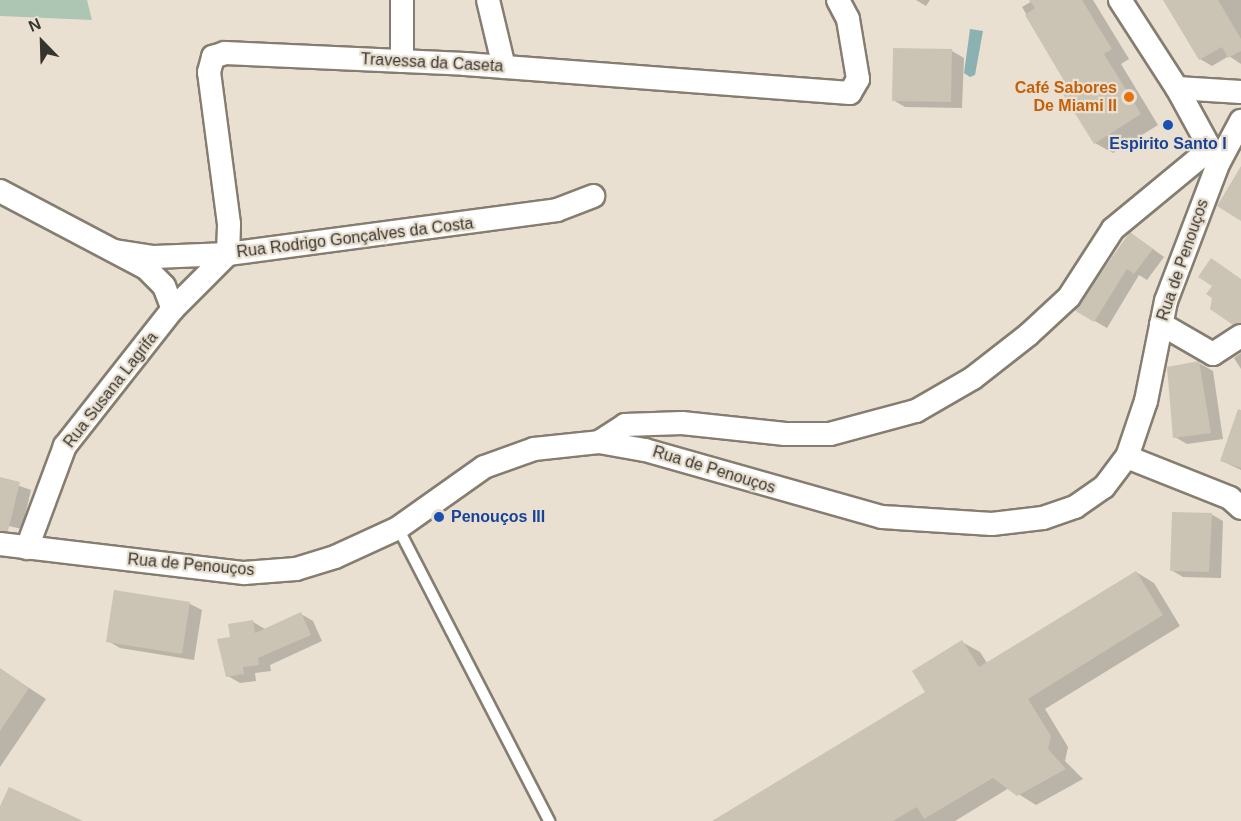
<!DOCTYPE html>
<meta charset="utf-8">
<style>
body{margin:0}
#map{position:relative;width:1241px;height:821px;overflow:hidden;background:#e9e0d1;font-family:Helvetica,sans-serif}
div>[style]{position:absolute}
.green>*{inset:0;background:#adc6b3}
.water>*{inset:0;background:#8bb1b3}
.shadow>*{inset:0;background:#0003}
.building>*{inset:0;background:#cbc3b4}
.roads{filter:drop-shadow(2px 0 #857e70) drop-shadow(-2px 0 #857e70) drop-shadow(0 2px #857e70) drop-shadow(0 -2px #857e70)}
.lane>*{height:10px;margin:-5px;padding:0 5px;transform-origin:5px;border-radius:5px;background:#fff}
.street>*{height:22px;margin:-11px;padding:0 11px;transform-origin:11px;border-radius:11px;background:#fff}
.dots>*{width:16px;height:16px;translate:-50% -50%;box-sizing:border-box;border:3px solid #e9e0d1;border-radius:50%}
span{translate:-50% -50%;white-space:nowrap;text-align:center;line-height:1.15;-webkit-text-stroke:4.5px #e9e0d1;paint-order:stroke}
.street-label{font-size:16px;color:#37342e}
.food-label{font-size:16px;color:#c56008;font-weight:700}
.right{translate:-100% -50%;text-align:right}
.transit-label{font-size:16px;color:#164399;font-weight:700}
.left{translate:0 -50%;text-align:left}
.north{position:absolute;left:12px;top:12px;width:60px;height:60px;-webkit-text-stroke:4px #e9e0d1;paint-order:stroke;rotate:337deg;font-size:16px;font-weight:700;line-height:24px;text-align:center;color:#37342e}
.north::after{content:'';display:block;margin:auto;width:21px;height:27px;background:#37342e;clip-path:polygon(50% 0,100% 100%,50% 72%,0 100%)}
</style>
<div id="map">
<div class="green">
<div style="clip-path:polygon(0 0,87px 0,92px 20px,0 16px)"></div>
</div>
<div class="water">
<div style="clip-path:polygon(970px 29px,983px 31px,975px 75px,970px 77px,964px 73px)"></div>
</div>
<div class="shadow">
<div style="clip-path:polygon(916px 0,930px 0,926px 6px)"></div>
<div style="clip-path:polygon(1034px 0,1093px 0,1129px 59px,1121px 64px,1158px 125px,1113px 153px,1095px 143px,1065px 79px,1022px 7px)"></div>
<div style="clip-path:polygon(1165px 0,1241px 0,1241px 64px,1229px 56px,1212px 66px,1200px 59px)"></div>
<div style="clip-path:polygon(952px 51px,964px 58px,962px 108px,905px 107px,893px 100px)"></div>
<div style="clip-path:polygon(1142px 241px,1164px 257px,1147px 280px,1139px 275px,1107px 328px,1076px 310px)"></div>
<div style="clip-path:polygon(1241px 353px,1241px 369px,1234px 358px)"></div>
<div style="clip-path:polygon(1199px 363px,1213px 371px,1223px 439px,1187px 444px,1175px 437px)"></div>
<div style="clip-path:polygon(1241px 419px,1241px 470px,1222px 461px)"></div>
<div style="clip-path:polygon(0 479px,31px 490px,22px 529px,0 524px)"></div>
<div style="clip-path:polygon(1211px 514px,1223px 521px,1221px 578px,1183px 577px,1171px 570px)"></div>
<div style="clip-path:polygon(1136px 572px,1154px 583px,1180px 626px,1045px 709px,1068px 747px,1065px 761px,1083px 779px,1036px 805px,1009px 788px,955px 821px,715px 821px,927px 692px,962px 642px,980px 652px,987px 663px)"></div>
<div style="clip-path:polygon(116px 592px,190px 604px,202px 610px,194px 660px,120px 648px,108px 641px)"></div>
<div style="clip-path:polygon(301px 614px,313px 621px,322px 641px,270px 665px,271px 671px,255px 673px,256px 681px,240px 683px,228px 676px,219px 640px,231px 638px,253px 622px,265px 629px)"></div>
<div style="clip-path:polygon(0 669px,46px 699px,0 767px)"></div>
</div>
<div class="building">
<div style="clip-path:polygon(1029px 0,1082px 0,1112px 49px,1104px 54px,1141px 114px,1094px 144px,1056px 83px,1063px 79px,1025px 15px,1035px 8px)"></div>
<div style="clip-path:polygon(1163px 0,1218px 0,1241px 39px,1241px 51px,1228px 58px,1222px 47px,1199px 60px)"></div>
<div style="clip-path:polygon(893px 48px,952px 49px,951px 102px,892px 101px)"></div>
<div style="clip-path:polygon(1241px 166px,1241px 221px,1217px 206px)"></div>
<div style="clip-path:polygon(1130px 232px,1153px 249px,1134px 274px,1127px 269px,1094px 322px,1074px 310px)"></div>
<div style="clip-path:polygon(1211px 258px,1241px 279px,1241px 323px,1233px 325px,1210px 309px,1212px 298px,1206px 294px,1212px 286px,1198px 277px)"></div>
<div style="clip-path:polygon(1199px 361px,1211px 433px,1173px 438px,1167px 367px)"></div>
<div style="clip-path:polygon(1238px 409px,1241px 410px,1241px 468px,1220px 461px)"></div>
<div style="clip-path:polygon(0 477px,20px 482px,8px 531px,0 531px)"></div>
<div style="clip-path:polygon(1172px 512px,1212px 513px,1209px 572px,1170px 571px)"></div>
<div style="clip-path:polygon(1136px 571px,1163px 615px,1028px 699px,1051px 736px,1048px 749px,1066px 769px,1017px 796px,993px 778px,924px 819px,917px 807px,893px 821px,712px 821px,925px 692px,912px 671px,962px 640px,979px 667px)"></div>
<div style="clip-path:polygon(114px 590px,190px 602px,182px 654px,106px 642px)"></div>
<div style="clip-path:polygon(301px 612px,311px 635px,258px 658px,259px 665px,243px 667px,244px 674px,226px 677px,217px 639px,230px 637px,228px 624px,253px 620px,255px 633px)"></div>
<div style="clip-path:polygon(0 668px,29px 688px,0 731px)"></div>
<div style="clip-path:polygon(9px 787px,83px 821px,0 821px,0 806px)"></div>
</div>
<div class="roads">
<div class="lane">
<div style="left:398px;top:528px;width:330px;rotate:62.7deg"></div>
</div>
<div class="street">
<div style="left:402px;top:0;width:61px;rotate:90deg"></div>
<div style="left:488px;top:0;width:69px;rotate:76.6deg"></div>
<div style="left:1120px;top:0;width:105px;rotate:57.1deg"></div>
<div style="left:1177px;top:88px;width:83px;rotate:61.3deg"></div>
<div style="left:1177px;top:88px;width:64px;rotate:3.6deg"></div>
<div style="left:0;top:191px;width:165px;rotate:27.8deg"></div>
<div style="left:146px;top:268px;width:25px;rotate:45deg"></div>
<div style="left:164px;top:286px;width:25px;rotate:69deg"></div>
<div style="left:115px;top:251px;width:39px;rotate:9deg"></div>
<div style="left:154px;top:257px;width:74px;rotate:-2.3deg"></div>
<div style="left:228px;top:254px;width:332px;rotate:-7.6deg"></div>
<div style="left:557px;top:210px;width:39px;rotate:-21deg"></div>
<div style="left:228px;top:254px;width:30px;rotate:-88deg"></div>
<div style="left:229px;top:224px;width:153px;rotate:-97.5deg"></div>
<div style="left:209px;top:72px;width:16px;rotate:-75deg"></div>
<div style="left:213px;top:57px;width:13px;rotate:-18deg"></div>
<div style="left:225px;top:53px;width:240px;rotate:2.6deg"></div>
<div style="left:465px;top:64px;width:386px;rotate:4.3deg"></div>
<div style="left:850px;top:93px;width:16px;rotate:-60deg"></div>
<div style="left:858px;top:79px;width:61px;rotate:-99.5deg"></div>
<div style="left:848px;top:19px;width:21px;rotate:-118deg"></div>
<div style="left:1161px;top:324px;width:60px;rotate:30deg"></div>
<div style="left:1213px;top:354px;width:33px;rotate:-33deg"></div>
<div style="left:599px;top:442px;width:31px;rotate:-33deg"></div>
<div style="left:625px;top:425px;width:57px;rotate:-2deg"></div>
<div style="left:682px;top:423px;width:104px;rotate:6.1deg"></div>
<div style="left:785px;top:434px;width:45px"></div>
<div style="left:830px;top:434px;width:89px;rotate:-15deg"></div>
<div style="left:916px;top:411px;width:66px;rotate:-30.1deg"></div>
<div style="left:973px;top:378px;width:70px;rotate:-38deg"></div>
<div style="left:1028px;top:335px;width:56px;rotate:-42.8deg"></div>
<div style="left:1069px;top:297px;width:81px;rotate:-57.1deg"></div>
<div style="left:1113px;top:229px;width:126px;rotate:-39.5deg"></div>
<div style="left:1127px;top:457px;width:111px;rotate:21.7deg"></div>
<div style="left:1230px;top:498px;width:15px;rotate:42deg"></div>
<div style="left:0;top:544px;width:246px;rotate:6.8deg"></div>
<div style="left:244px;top:573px;width:52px;rotate:-4.4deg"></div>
<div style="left:296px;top:569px;width:41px;rotate:-17.1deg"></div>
<div style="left:335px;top:557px;width:69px;rotate:-24.7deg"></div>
<div style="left:398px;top:528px;width:105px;rotate:-35.3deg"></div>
<div style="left:484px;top:467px;width:53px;rotate:-19.8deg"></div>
<div style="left:534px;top:449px;width:65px;rotate:-6.1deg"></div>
<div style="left:599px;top:442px;width:47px;rotate:9.9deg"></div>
<div style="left:645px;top:450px;width:246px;rotate:15.8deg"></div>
<div style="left:882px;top:517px;width:110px;rotate:3.6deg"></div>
<div style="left:992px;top:524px;width:51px;rotate:-6.7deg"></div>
<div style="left:1043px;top:518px;width:34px;rotate:-19deg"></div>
<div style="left:1075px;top:507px;width:35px;rotate:-35deg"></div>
<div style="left:1104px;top:487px;width:38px;rotate:-53deg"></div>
<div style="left:1127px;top:457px;width:59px;rotate:-71.3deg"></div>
<div style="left:1146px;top:401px;width:102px;rotate:-78.7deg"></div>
<div style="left:1166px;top:301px;width:147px;rotate:-69.2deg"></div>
<div style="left:1218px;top:164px;width:49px;rotate:-61.9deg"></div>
<div style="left:27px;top:548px;width:109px;rotate:-69.6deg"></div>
<div style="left:65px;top:446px;width:174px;rotate:-51.8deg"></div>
<div style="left:173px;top:309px;width:78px;rotate:-45deg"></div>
</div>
</div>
<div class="dots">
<div style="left:1129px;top:97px;background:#e8710a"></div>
<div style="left:1168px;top:125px;background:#1a4fb4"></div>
<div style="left:439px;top:517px;background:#1a4fb4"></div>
</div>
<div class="street-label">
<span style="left:432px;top:63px;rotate:3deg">Travessa da Caseta</span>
<span style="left:355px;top:238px;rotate:-7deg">Rua Rodrigo Gonçalves da Costa</span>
<span style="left:1183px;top:260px;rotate:-71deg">Rua de Penouços</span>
<span style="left:111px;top:390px;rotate:-52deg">Rua Susana Lagrifa</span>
<span style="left:714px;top:470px;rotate:17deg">Rua de Penouços</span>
<span style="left:191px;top:565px;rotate:5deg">Rua de Penouços</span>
</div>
<div class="food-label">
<span class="right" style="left:1117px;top:97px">Café Sabores<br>De Miami II</span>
</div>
<div class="transit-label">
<span style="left:1168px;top:144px">Espirito Santo I</span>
<span class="left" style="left:451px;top:517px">Penouços III</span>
</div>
<div class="north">N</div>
</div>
